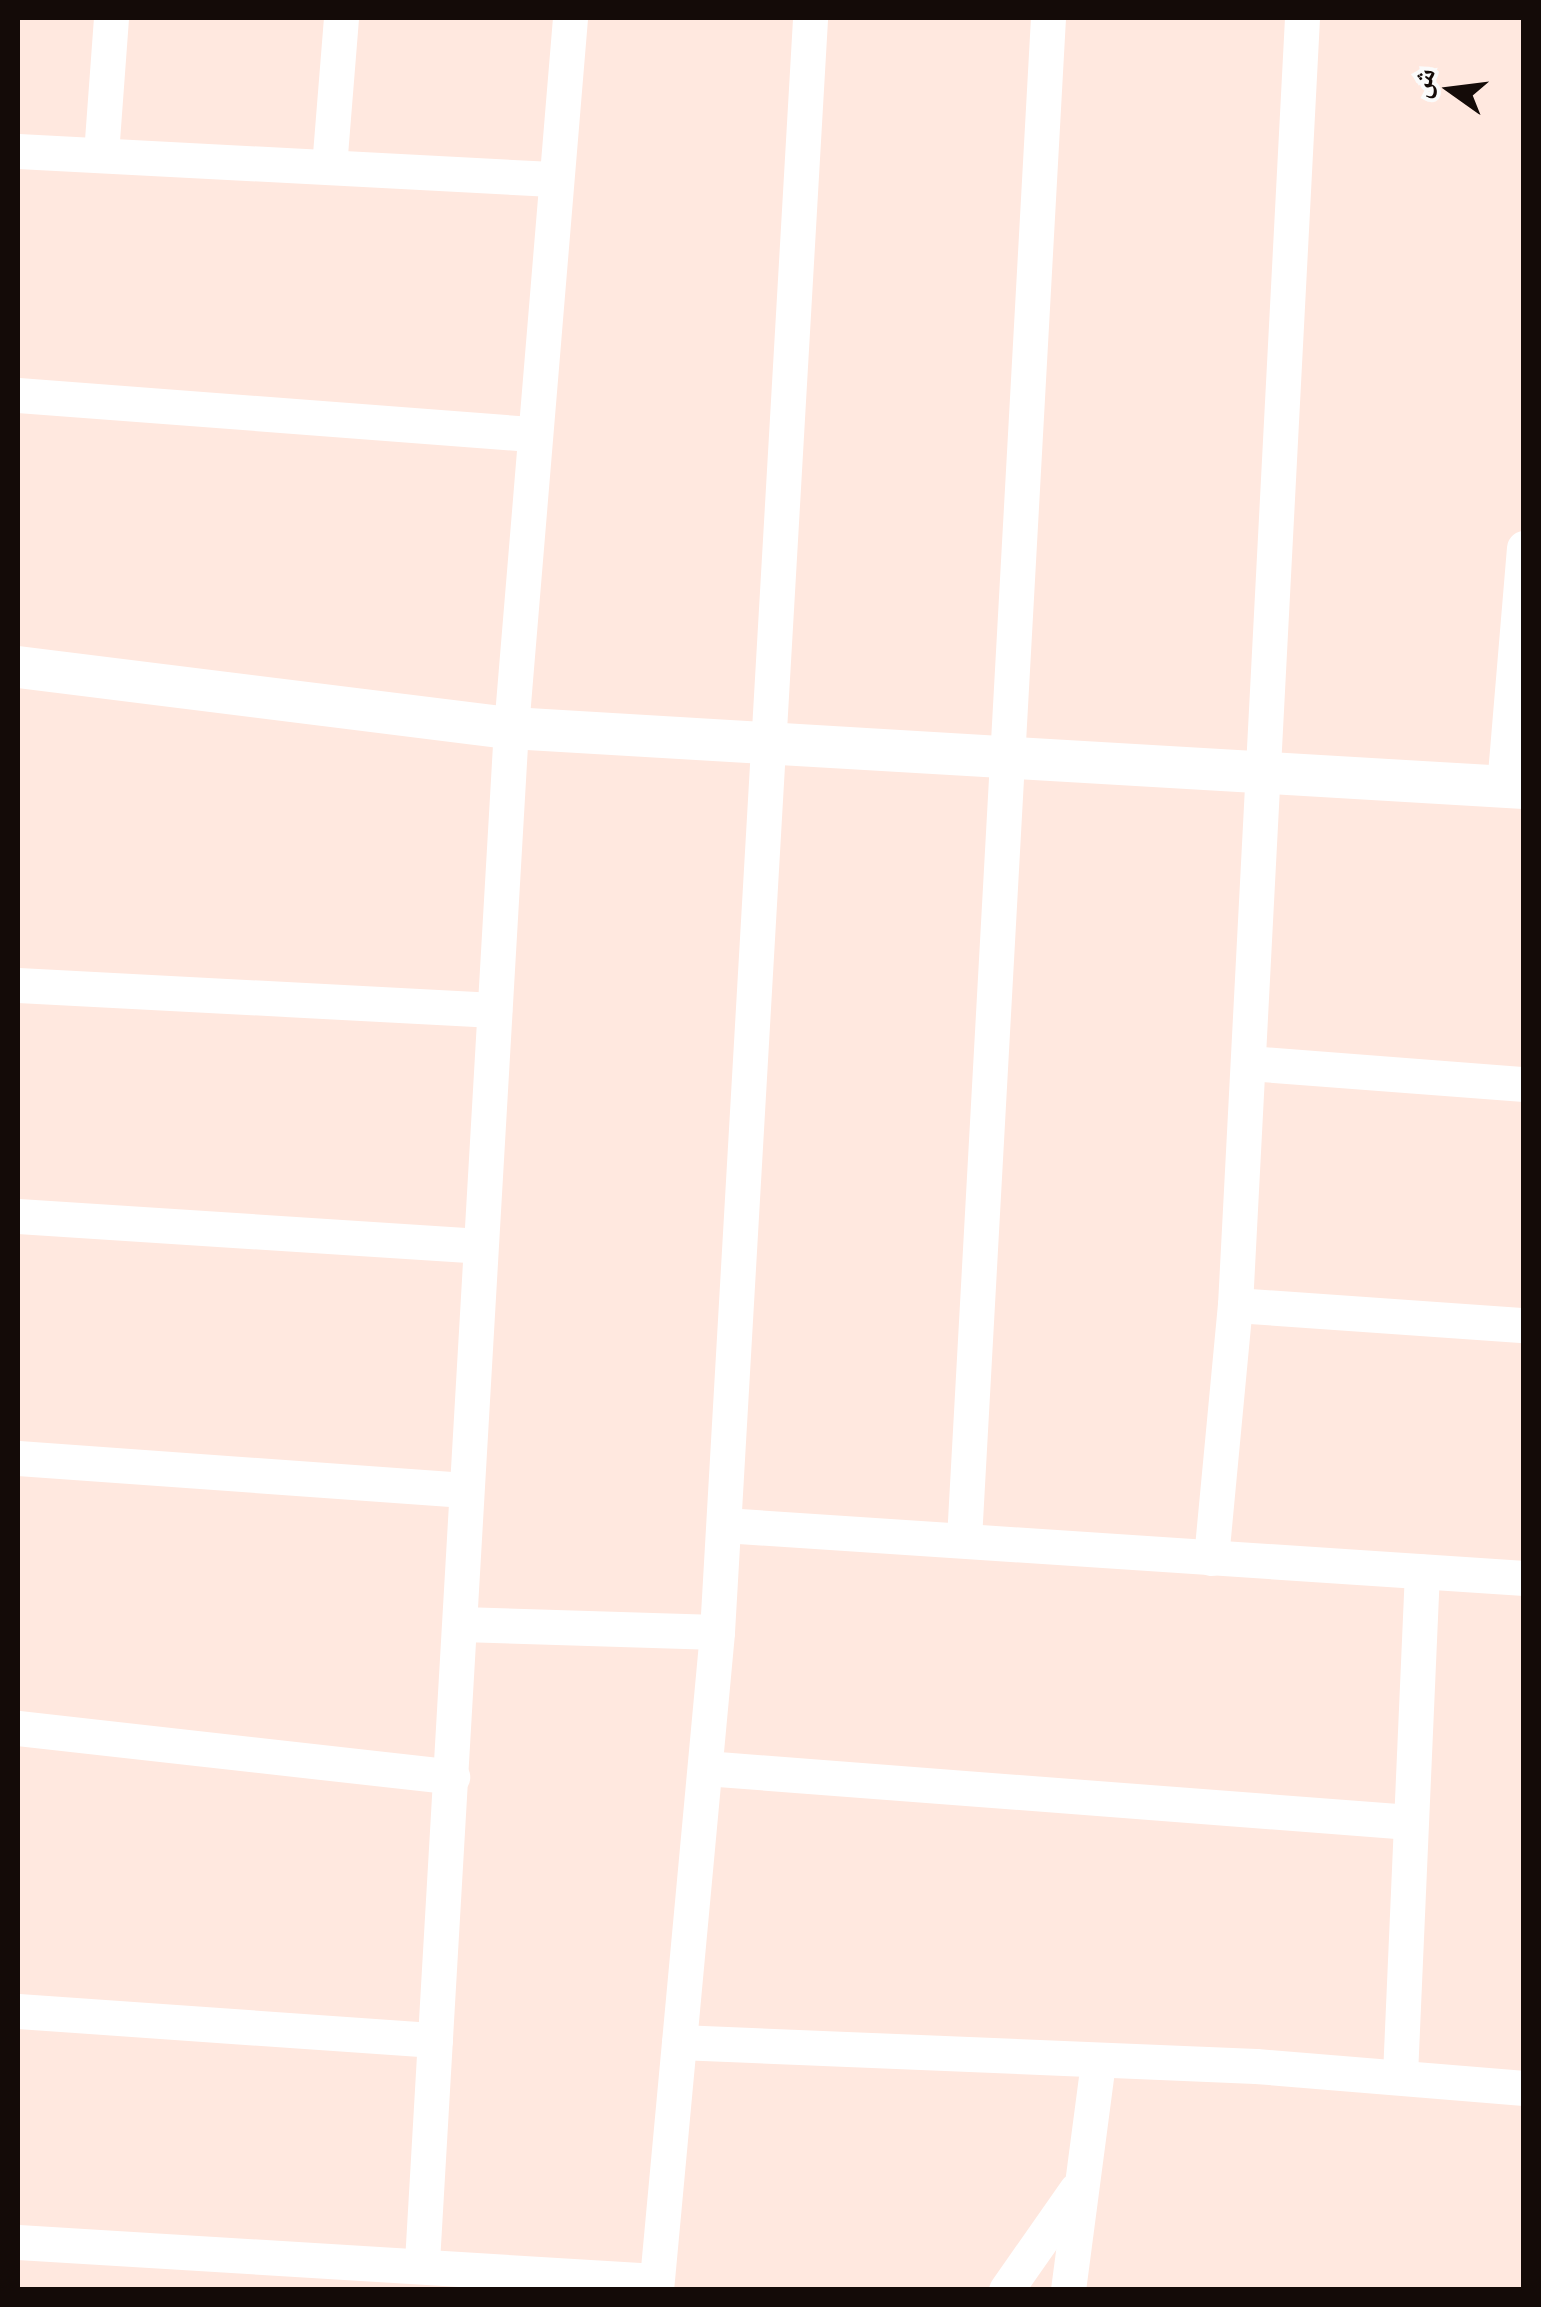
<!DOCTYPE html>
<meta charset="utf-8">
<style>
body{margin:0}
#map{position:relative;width:1541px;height:2307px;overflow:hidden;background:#ffe8df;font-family:"PT Sans","Noto Naskh Arabic",sans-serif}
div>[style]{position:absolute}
.minor>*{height:35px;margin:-17.5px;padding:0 17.5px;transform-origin:17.5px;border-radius:17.5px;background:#fff}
.tertiary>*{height:42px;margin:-21px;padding:0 21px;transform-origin:21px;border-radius:21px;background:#fff}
span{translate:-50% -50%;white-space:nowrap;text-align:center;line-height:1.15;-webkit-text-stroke:8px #fbfbfb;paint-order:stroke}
.frame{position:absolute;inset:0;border:20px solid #140b08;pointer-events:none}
.north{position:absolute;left:1401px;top:40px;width:100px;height:100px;-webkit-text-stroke:8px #fbfbfb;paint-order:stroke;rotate:284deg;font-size:28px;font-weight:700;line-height:40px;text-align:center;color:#140b08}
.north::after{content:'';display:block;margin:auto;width:35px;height:45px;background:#140b08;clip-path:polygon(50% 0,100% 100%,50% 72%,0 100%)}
</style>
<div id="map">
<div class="minor">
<div style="left:18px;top:151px;width:535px;rotate:3deg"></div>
<div style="left:101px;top:154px;width:136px;rotate:-85.8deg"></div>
<div style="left:329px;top:167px;width:149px;rotate:-85.4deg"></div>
<div style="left:18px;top:395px;width:514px;rotate:4.35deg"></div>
<div style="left:1504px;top:786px;width:239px;rotate:-85.2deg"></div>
<div style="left:18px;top:985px;width:477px;rotate:3deg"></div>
<div style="left:1249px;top:1063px;width:276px;rotate:4.4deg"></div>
<div style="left:18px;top:1216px;width:463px;rotate:3.7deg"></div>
<div style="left:1235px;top:1305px;width:290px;rotate:4deg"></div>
<div style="left:18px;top:1458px;width:448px;rotate:4.1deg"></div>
<div style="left:724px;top:1525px;width:802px;rotate:3.79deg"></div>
<div style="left:964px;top:1539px;width:1523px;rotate:-86.84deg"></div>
<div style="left:1211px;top:1558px;width:254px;rotate:-84.6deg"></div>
<div style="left:1235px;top:1305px;width:1289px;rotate:-87.02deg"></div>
<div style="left:461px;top:1624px;width:256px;rotate:1.8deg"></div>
<div style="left:18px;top:1728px;width:437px;rotate:6.4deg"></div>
<div style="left:705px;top:1768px;width:707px;rotate:4.38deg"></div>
<div style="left:18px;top:2011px;width:418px;rotate:4deg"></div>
<div style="left:679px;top:2042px;width:577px;rotate:2.38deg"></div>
<div style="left:1256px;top:2066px;width:269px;rotate:4.7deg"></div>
<div style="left:1400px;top:2075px;width:504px;rotate:-87.5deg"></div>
<div style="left:18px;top:2242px;width:639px;rotate:3.5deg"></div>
<div style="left:422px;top:2262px;width:1537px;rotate:-86.68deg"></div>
<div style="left:511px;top:728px;width:712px;rotate:-85.25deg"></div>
<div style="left:656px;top:2290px;width:661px;rotate:-84.7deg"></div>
<div style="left:717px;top:1632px;width:1617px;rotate:-86.7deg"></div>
<div style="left:1006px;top:2290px;width:122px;rotate:-55deg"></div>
<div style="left:1068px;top:2290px;width:229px;rotate:-82.5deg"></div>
</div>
<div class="tertiary">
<div style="left:18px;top:667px;width:497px;rotate:7.1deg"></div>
<div style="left:511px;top:728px;width:1015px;rotate:3.39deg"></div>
</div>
<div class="frame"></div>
<div class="north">ش</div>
</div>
